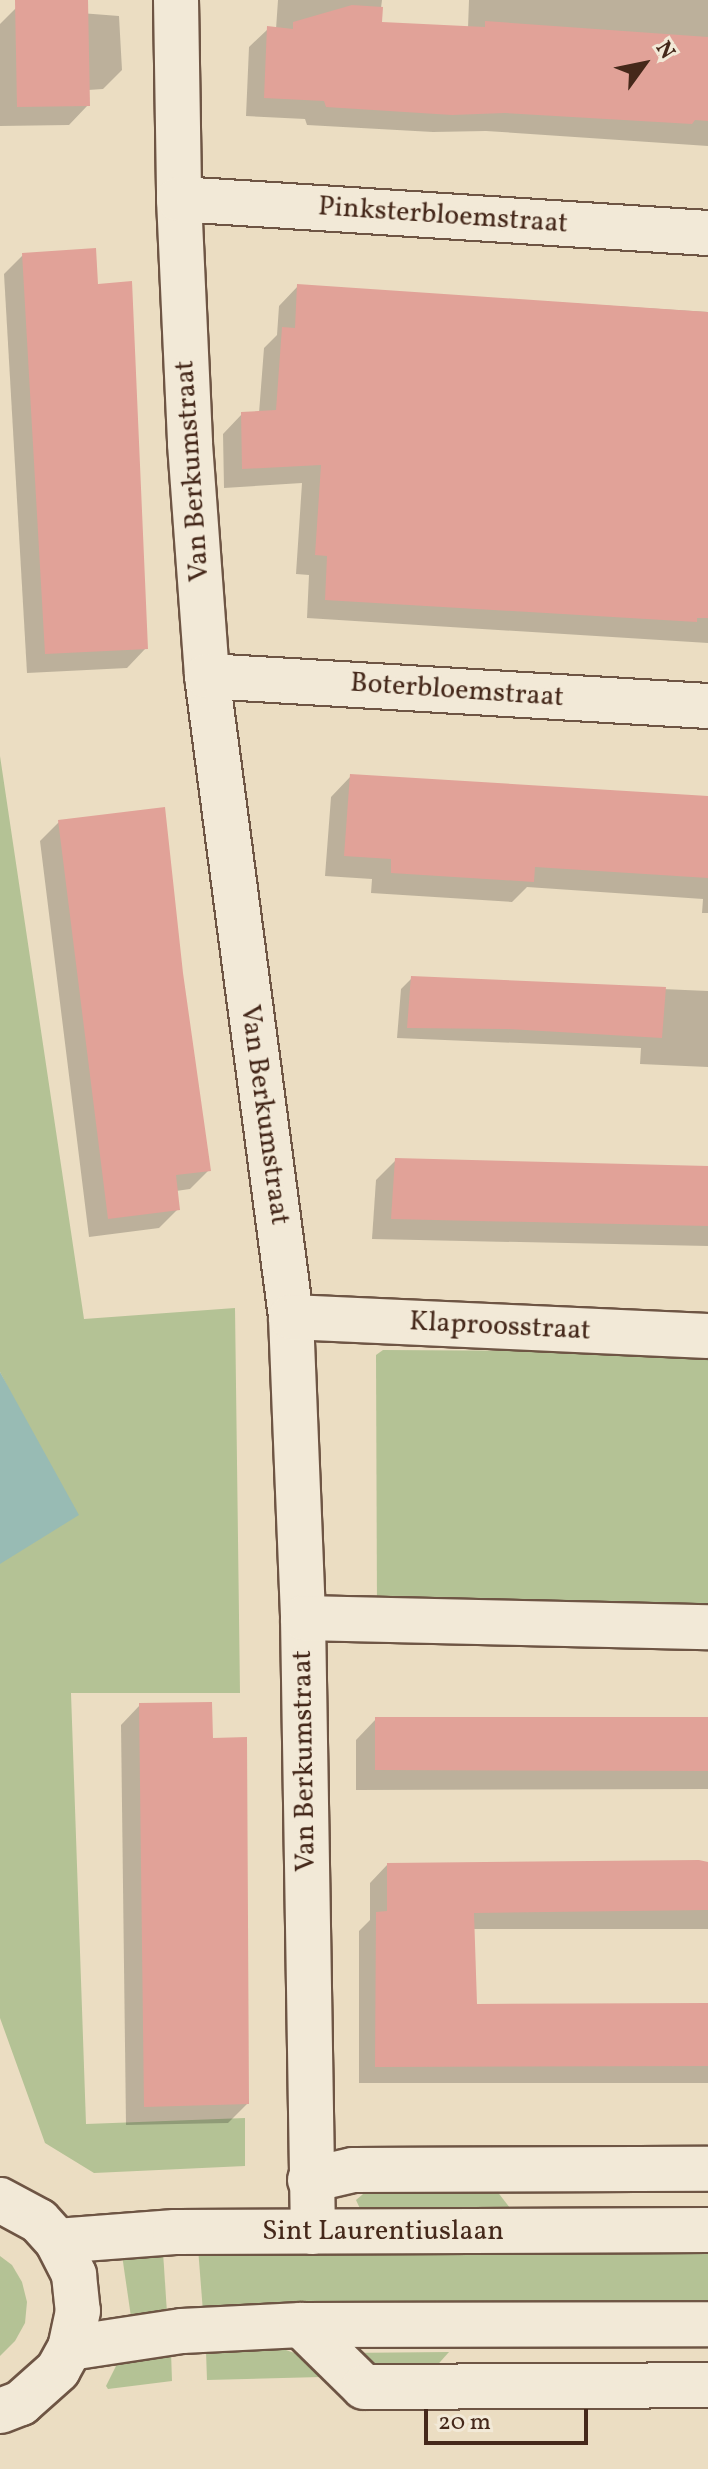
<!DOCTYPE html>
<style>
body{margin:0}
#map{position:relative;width:708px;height:2469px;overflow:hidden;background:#ebddc2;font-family:Vollkorn,serif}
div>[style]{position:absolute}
.green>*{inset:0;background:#b4c295}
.water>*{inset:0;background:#98bbb4}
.shadow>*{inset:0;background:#0003}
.building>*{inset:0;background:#e1a298}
.roads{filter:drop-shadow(2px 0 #6e5544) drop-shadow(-2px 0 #6e5544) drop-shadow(0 2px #6e5544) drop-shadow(0 -2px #6e5544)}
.minor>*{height:44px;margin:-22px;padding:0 22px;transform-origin:22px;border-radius:22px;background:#f2e9d7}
span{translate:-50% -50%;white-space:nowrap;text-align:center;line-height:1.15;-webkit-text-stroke:6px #f2e9d7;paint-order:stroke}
.street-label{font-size:28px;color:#45281a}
.north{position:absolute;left:604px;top:24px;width:80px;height:80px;-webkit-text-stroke:6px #f2e9d7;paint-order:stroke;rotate:57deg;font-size:22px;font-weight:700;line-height:32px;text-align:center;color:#45281a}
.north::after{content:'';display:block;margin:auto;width:28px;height:36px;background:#45281a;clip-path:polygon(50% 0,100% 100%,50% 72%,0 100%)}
.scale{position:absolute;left:424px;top:2409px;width:164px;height:36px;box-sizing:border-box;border:4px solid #45281a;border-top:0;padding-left:10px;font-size:24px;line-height:28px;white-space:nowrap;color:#45281a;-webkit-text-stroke:6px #f2e9d7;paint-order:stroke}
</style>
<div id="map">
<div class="green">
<div style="clip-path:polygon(0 756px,84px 1319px,235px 1308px,240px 1693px,71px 1693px,86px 2124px,245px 2118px,245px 2166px,94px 2173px,45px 2143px,0 2018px,0 1564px,17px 1406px,0 1372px)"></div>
<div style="clip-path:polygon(383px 1350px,708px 1352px,708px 1611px,377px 1609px,376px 1355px)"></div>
<div style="clip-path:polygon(493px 2186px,517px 2217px,363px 2215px,356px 2200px,369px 2189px)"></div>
<div style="clip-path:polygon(708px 2246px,708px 2313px,203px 2312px,198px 2248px)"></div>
<div style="clip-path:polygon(163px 2252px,167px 2313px,131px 2317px,122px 2255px)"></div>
<div style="clip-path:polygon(0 2256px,12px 2265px,22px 2282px,27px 2302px,25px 2323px,15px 2341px,0 2356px)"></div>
<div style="clip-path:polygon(283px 2349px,303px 2356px,321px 2377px,207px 2380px,206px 2351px)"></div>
<div style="clip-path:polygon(171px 2352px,172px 2381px,108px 2389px,106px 2386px,118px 2362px)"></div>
<div style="clip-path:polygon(449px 2352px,432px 2371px,359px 2372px,341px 2353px)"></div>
</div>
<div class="water">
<div style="clip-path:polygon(0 1372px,79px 1515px,0 1564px)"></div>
</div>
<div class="shadow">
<div style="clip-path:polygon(278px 0,382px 0,379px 24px,468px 28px,469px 0,708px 0,708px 146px,486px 131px,433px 132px,307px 125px,305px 119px,246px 116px,249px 47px,268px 29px,276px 29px)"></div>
<div style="clip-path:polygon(16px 8px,119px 16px,122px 70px,103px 89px,88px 90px,88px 105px,69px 125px,0 126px,0 24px)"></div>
<div style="clip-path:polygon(23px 255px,96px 286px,146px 648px,127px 668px,27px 673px,4px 274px)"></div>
<div style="clip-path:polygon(298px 286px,708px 312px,708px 643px,307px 618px,309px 575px,296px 574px,302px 483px,224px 488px,223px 434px,242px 414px,259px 413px,264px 348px,277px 335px,279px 306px)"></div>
<div style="clip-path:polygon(351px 776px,708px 798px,708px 913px,702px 913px,703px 899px,527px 887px,512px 902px,371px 893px,372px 879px,325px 876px,331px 797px)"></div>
<div style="clip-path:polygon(59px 822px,181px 974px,209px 1170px,190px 1189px,176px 1191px,178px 1209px,159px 1228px,89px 1237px,40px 841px)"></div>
<div style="clip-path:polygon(412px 978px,708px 991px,708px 1067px,640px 1064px,641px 1048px,397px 1038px,401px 989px)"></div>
<div style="clip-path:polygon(396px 1160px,708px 1167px,708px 1246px,372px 1239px,376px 1180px)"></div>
<div style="clip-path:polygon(140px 1705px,211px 1740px,247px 2104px,228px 2123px,126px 2125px,121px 1725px)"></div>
<div style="clip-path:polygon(708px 1718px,708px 1789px,356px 1790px,356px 1740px,376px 1719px)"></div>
<div style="clip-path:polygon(708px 1864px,708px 1929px,473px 1929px,475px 2006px,708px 2006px,708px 2083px,359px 2083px,359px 1931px,370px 1920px,370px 1883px,387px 1865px)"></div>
</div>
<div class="building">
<div style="clip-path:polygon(15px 0,88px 0,90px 106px,17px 107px)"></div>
<div style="clip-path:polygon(352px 5px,383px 7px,382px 22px,485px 27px,485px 21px,708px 37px,708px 121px,695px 120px,692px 124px,505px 113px,452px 115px,326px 107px,324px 101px,264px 98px,267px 26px,293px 29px,293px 22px)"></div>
<div style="clip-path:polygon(96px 248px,98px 284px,132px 281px,148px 649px,45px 654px,22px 253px)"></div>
<div style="clip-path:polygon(297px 284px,708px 312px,708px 618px,697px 618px,697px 622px,325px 600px,327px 556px,315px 555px,321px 465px,242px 469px,241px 412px,276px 410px,282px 327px,295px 328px)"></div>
<div style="clip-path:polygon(350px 774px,708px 796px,708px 878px,535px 867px,534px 882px,391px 873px,391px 859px,344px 856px)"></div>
<div style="clip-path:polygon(165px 807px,183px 973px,211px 1171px,176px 1175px,180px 1210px,108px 1219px,58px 820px)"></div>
<div style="clip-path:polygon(411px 976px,666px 987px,662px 1038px,506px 1029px,407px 1028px)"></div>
<div style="clip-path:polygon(395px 1158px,708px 1166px,708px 1226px,391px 1219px)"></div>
<div style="clip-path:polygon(212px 1702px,213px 1738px,247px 1737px,249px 2104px,144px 2107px,139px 1703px)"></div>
<div style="clip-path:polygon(375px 1717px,708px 1717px,708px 1771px,375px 1770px)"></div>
<div style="clip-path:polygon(699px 1860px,708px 1862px,708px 1910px,474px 1913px,477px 2004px,708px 2003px,708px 2066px,375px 2067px,376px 1912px,387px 1911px,387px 1863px)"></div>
</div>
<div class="roads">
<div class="minor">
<div style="left:176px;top:0;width:199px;rotate:89.1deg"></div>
<div style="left:179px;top:199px;width:245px;rotate:87.4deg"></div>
<div style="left:190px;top:444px;width:233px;rotate:85.8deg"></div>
<div style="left:207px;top:676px;width:646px;rotate:82.53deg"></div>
<div style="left:291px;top:1317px;width:301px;rotate:87.7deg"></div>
<div style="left:303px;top:1618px;width:614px;rotate:89.07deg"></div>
<div style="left:179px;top:199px;width:530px;rotate:3.68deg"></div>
<div style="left:207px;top:676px;width:502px;rotate:3.43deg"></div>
<div style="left:291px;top:1317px;width:417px;rotate:2.6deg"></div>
<div style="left:303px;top:1618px;width:405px;rotate:1.3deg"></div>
<div style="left:310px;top:2180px;width:44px;rotate:-13.1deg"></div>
<div style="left:353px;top:2170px;width:355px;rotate:-0.2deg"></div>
<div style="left:0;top:2200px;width:44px;rotate:28.3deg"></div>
<div style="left:39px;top:2221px;width:27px;rotate:48deg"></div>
<div style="left:57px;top:2241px;width:38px;rotate:63deg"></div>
<div style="left:74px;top:2275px;width:36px;rotate:84deg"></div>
<div style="left:78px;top:2311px;width:38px;rotate:102deg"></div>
<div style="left:70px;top:2348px;width:25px;rotate:119deg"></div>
<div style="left:58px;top:2370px;width:50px;rotate:138.3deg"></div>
<div style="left:21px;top:2403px;width:22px;rotate:159deg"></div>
<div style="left:57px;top:2241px;width:118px;rotate:-4.4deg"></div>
<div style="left:175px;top:2232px;width:533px;rotate:-0.21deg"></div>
<div style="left:301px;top:2325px;width:88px;rotate:44.5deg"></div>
<div style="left:364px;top:2387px;width:344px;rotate:-0.3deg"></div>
<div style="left:70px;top:2348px;width:113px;rotate:-8.6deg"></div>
<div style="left:182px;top:2331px;width:119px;rotate:-2.9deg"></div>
<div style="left:301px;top:2325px;width:407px;rotate:-0.1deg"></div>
</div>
</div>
<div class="street-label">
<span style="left:443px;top:216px;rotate:4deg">Pinksterbloemstraat</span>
<span style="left:193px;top:471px;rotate:-94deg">Van Berkumstraat</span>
<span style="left:457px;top:691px;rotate:4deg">Boterbloemstraat</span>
<span style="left:264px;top:1115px;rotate:82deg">Van Berkumstraat</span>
<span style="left:500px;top:1327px;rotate:3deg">Klaproosstraat</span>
<span style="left:305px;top:1761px;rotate:-91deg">Van Berkumstraat</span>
<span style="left:383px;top:2232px">Sint Laurentiuslaan</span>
</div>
<div class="north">N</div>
<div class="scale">20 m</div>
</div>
